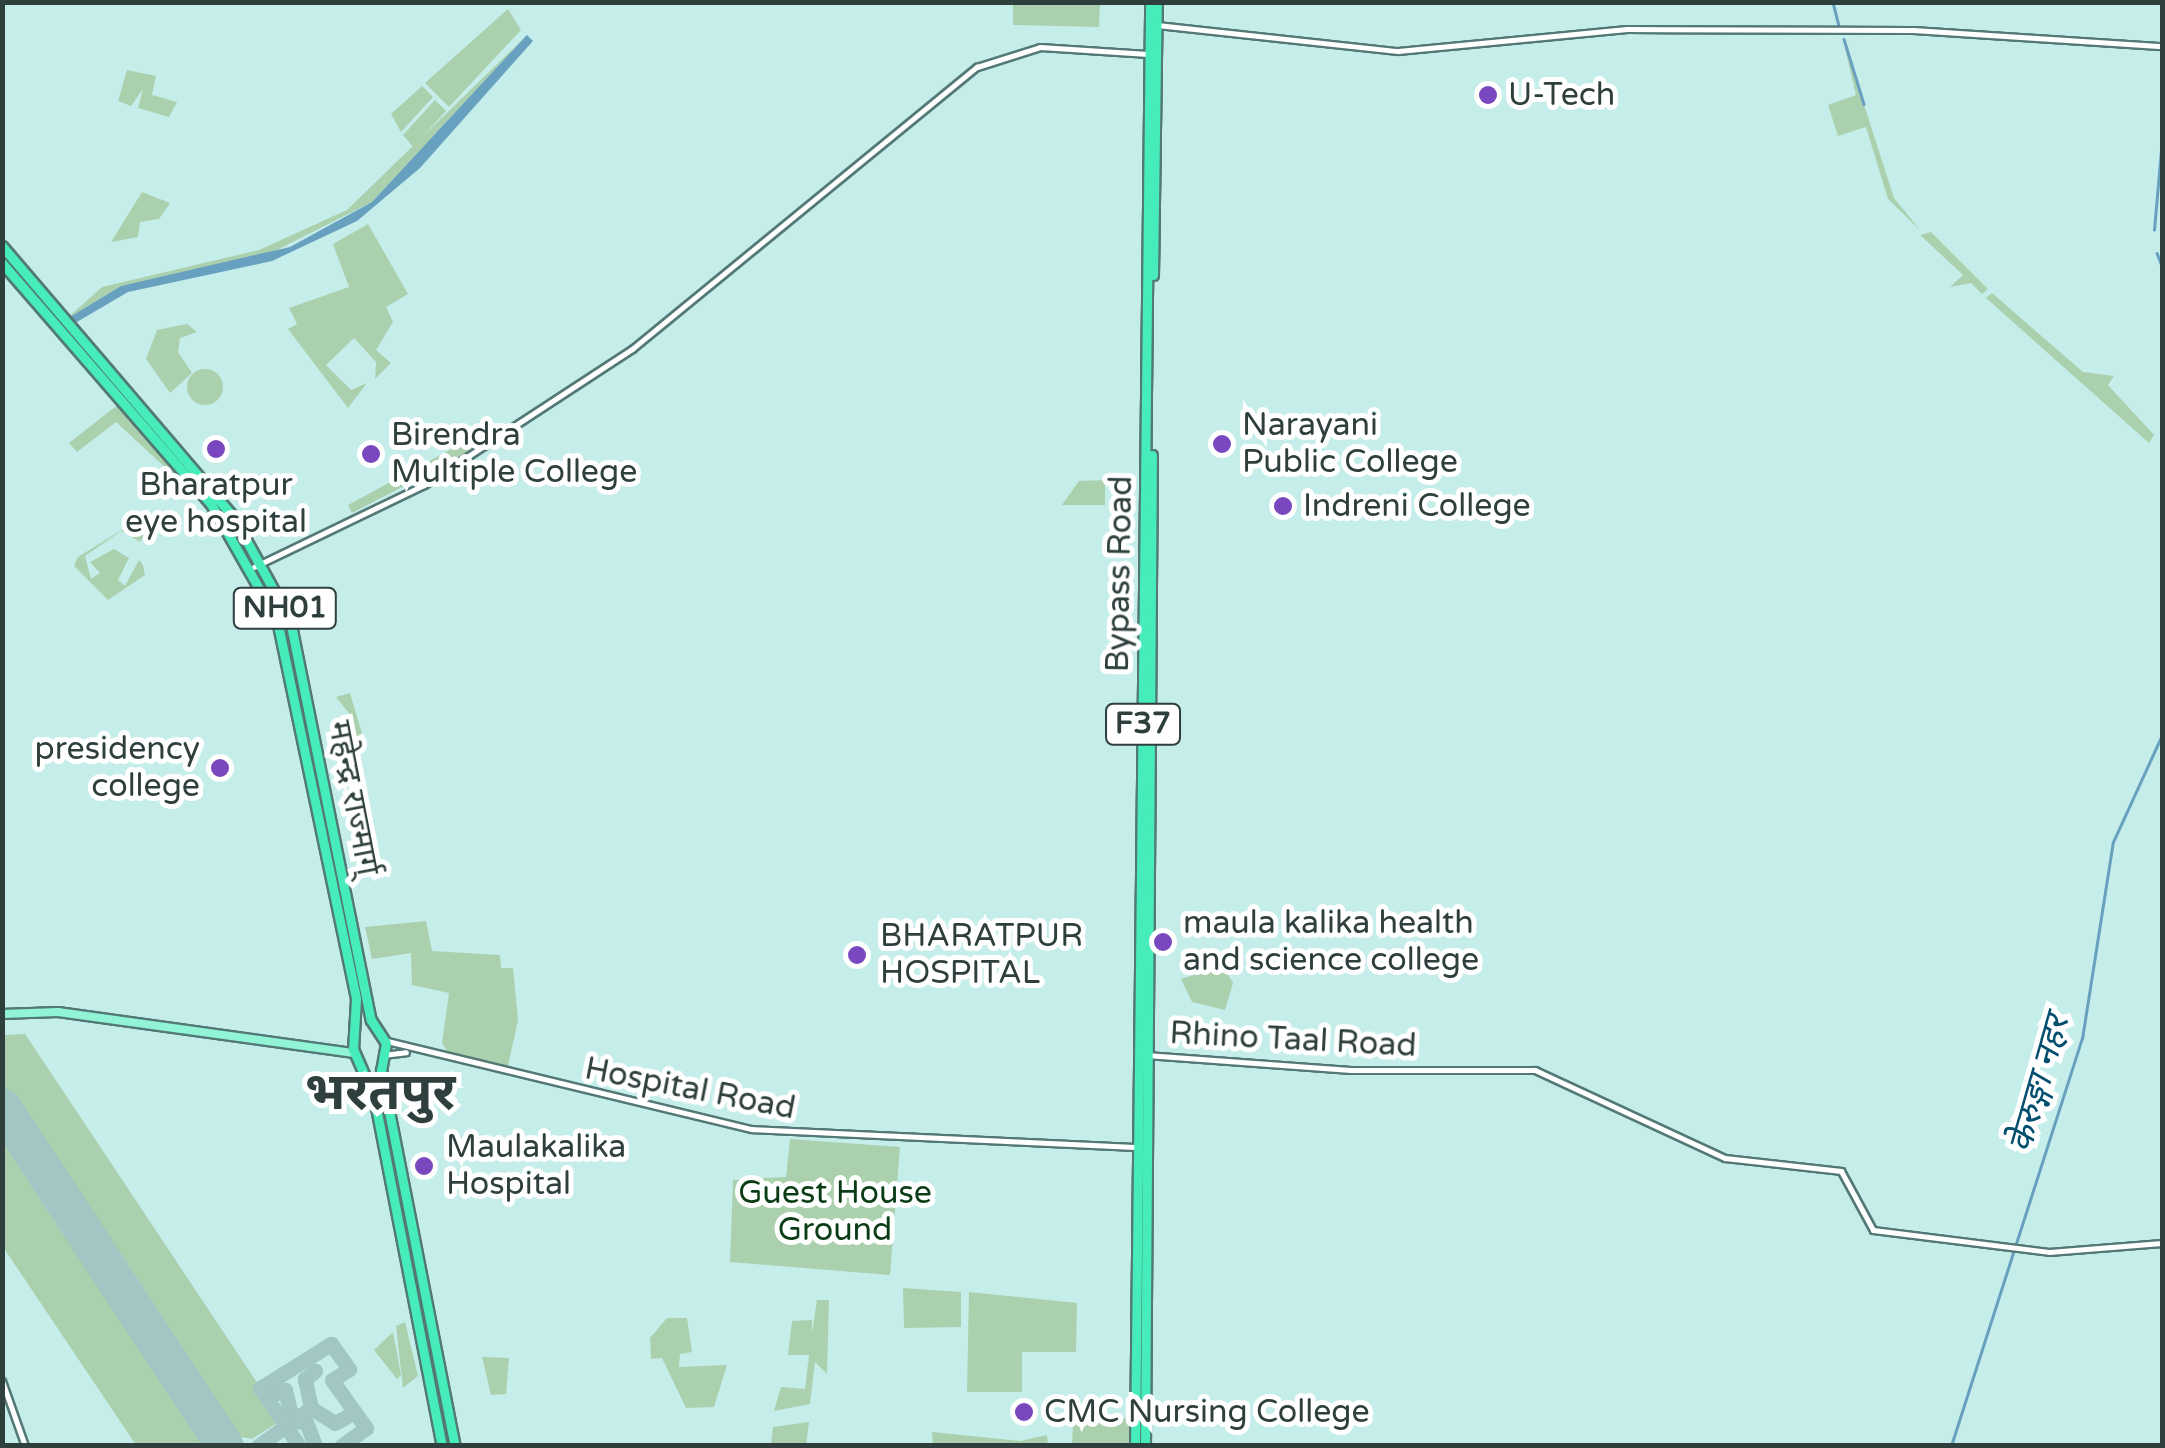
<!DOCTYPE html>
<meta charset="utf-8">
<style>
body{margin:0}
#map{position:relative;width:2165px;height:1448px;overflow:hidden;background:#c5eeeb;font-family:"Varela Round","Noto Sans Devanagari",sans-serif}
div>[style]{position:absolute}
.green>*{inset:0;background:#abd0ae}
.round{border-radius:50%}
.water>*{inset:0;background:#68a0bf}
.stream>*{height:2.5px;margin:-1.25px;padding:0 1.25px;transform-origin:1.25px;border-radius:1.25px;background:#68a0bf}
.taxiway>*{height:15px;margin:-7.5px;padding:0 7.5px;transform-origin:7.5px;border-radius:7.5px;background:#a2c6c4}
.runway>*{height:38px;margin:-19px;padding:0 19px;transform-origin:19px;border-radius:19px;background:#a2c6c4}
.roads{filter:drop-shadow(2px 0 #537976) drop-shadow(-2px 0 #537976) drop-shadow(0 2px #537976) drop-shadow(0 -2px #537976)}
.minor>*{height:5px;margin:-2.5px;padding:0 2.5px;transform-origin:2.5px;border-radius:2.5px;background:#fff}
.major>*{height:8px;margin:-4px;padding:0 4px;transform-origin:4px;border-radius:4px;background:#91f4d6}
.highway>*{height:9px;margin:-4.5px;padding:0 4.5px;transform-origin:4.5px;border-radius:4.5px;background:#47ecbb}
.dots>*{width:28px;height:28px;translate:-50% -50%;box-sizing:border-box;border:5px solid #fff;border-radius:50%}
span{translate:-50% -50%;white-space:nowrap;text-align:center;line-height:1.15;-webkit-text-stroke:10px #fff;paint-order:stroke}
.shield-label span{padding:2px 8px;background:#fff;border:2px solid;border-radius:8px;-webkit-text-stroke-width:0}
.shield-label{font-size:30px;color:#2e3f3d;font-weight:700}
.poi-label{font-size:32px;color:#2e3f3d}
.left{translate:0 -50%;text-align:left}
.right{translate:-100% -50%;text-align:right}
.street-label{font-size:32px;color:#2e3f3d}
.park-label{font-size:32px;color:#0a3d16}
.water-label{font-size:35px;color:#014e6e;font-style:italic}
.town-label{font-size:52px;color:#2e3f3d;font-weight:700}
.frame{position:absolute;inset:0;border:5px solid #2e3f3d;pointer-events:none}
</style>
<div id="map">
<div class="green">
<div style="clip-path:polygon(1013px 3px,1100px 3px,1099px 27px,1013px 25px)"></div>
<div style="clip-path:polygon(508px 9px,521px 30px,449px 107px,425px 83px)"></div>
<div style="clip-path:polygon(528px 34px,372px 202px,267px 255px,121px 286px,64px 321px,102px 287px,259px 250px,347px 210px)"></div>
<div style="clip-path:polygon(1842px 36px,1894px 198px,1920px 230px,1888px 199px,1866px 127px,1838px 136px,1828px 105px,1856px 95px)"></div>
<div style="clip-path:polygon(127px 70px,156px 76px,152px 95px,177px 102px,169px 117px,138px 108px,143px 89px,131px 106px,118px 101px)"></div>
<div style="clip-path:polygon(422px 86px,433px 97px,401px 132px,391px 114px)"></div>
<div style="clip-path:polygon(435px 100px,446px 111px,413px 147px,403px 135px)"></div>
<div style="clip-path:polygon(142px 192px,170px 203px,159px 219px,140px 222px,138px 237px,111px 242px)"></div>
<div style="clip-path:polygon(368px 224px,408px 294px,386px 307px,393px 322px,376px 350px,391px 363px,375px 379px,376px 362px,354px 338px,326px 365px,351px 390px,367px 383px,348px 408px,288px 329px,297px 324px,289px 308px,349px 287px,333px 244px)"></div>
<div style="clip-path:polygon(1931px 232px,1988px 289px,1982px 294px,1971px 283px,1950px 287px,1963px 275px,1920px 235px)"></div>
<div style="clip-path:polygon(1992px 293px,2083px 372px,2114px 376px,2108px 385px,2154px 435px,2149px 443px,1986px 298px)"></div>
<div style="clip-path:polygon(187px 324px,197px 332px,180px 338px,178px 352px,192px 373px,170px 393px,146px 359px,157px 330px)"></div>
<div class="round" style="left:187px;top:369px;width:36px;height:36px"></div>
<div style="clip-path:polygon(120px 403px,221px 519px,116px 422px,77px 452px,69px 443px)"></div>
<div style="clip-path:polygon(470px 439px,476px 449px,352px 513px,348px 505px)"></div>
<div style="clip-path:polygon(1105px 480px,1105px 505px,1062px 505px,1079px 481px)"></div>
<div style="clip-path:polygon(138px 520px,150px 526px,140px 542px,121px 531px,85px 556px,91px 579px,100px 573px,90px 562px,114px 549px,129px 558px,118px 580px,125px 586px,139px 560px,143px 565px,145px 575px,108px 600px,74px 566px,78px 557px)"></div>
<div style="clip-path:polygon(350px 693px,364px 740px,347px 746px,339px 727px,352px 717px,336px 697px)"></div>
<div style="clip-path:polygon(426px 921px,432px 951px,500px 955px,501px 968px,513px 968px,518px 1020px,508px 1066px,449px 1054px,442px 1043px,449px 993px,412px 985px,411px 953px,372px 959px,365px 927px)"></div>
<div style="clip-path:polygon(1223px 966px,1233px 983px,1225px 1010px,1192px 1002px,1181px 979px)"></div>
<div style="clip-path:polygon(25px 1034px,282px 1420px,252px 1439px,230px 1435px,3px 1090px,3px 1035px)"></div>
<div style="clip-path:polygon(2px 1136px,3px 1136px,207px 1445px,136px 1445px,3px 1247px)"></div>
<div style="clip-path:polygon(790px 1139px,900px 1147px,890px 1275px,730px 1262px,733px 1180px,786px 1177px)"></div>
<div style="clip-path:polygon(903px 1288px,961px 1292px,961px 1327px,904px 1328px)"></div>
<div style="clip-path:polygon(969px 1292px,1077px 1303px,1076px 1352px,1022px 1352px,1022px 1392px,967px 1392px)"></div>
<div style="clip-path:polygon(817px 1300px,829px 1300px,827px 1374px,815px 1362px,810px 1404px,774px 1411px,781px 1387px,805px 1389px,809px 1355px,788px 1355px,792px 1321px,812px 1320px,812px 1333px)"></div>
<div style="clip-path:polygon(667px 1318px,687px 1318px,692px 1352px,680px 1354px,679px 1367px,727px 1365px,714px 1407px,686px 1408px,662px 1358px,651px 1359px,650px 1338px)"></div>
<div style="clip-path:polygon(405px 1322px,418px 1376px,403px 1388px,396px 1326px)"></div>
<div style="clip-path:polygon(393px 1332px,401px 1375px,397px 1379px,374px 1350px)"></div>
<div style="clip-path:polygon(482px 1357px,509px 1358px,506px 1394px,491px 1395px)"></div>
<div style="clip-path:polygon(1128px 1418px,1131px 1445px,933px 1445px,932px 1432px,1020px 1441px,1047px 1435px,1048px 1445px,1072px 1445px,1073px 1421px)"></div>
<div style="clip-path:polygon(809px 1422px,806px 1445px,771px 1445px,773px 1427px)"></div>
</div>
<div class="water">
<div style="clip-path:polygon(527px 35px,533px 41px,420px 168px,357px 221px,272px 261px,128px 292px,70px 326px,65px 320px,121px 286px,290px 247px,372px 202px)"></div>
</div>
<div class="stream">
<div style="left:1833px;top:2px;width:29px;rotate:76deg"></div>
<div style="left:1844px;top:39px;width:68px;rotate:72.9deg"></div>
<div style="left:2154px;top:230px;width:91px;rotate:-85deg"></div>
<div style="left:2157px;top:253px;width:14px;rotate:69deg"></div>
<div style="left:1951px;top:1446px;width:428px;rotate:-72.2deg"></div>
<div style="left:2082px;top:1039px;width:199px;rotate:-81.1deg"></div>
<div style="left:2113px;top:842px;width:118px;rotate:-65.4deg"></div>
</div>
<div class="taxiway">
<div style="left:277px;top:1393px;width:9px;rotate:-21deg"></div>
<div style="left:285px;top:1390px;width:32px;rotate:76deg"></div>
<div style="left:293px;top:1421px;width:13px;rotate:4deg"></div>
<div style="left:306px;top:1422px;width:26px;rotate:69deg"></div>
<div style="left:311px;top:1408px;width:28px;rotate:32deg"></div>
<div style="left:335px;top:1423px;width:13px;rotate:-29deg"></div>
<div style="left:224px;top:1444px;width:2px;rotate:63deg"></div>
<div style="left:258px;top:1446px;width:65px;rotate:-35.6deg"></div>
<div style="left:311px;top:1408px;width:30px;rotate:-102deg"></div>
<div style="left:305px;top:1379px;width:13px;rotate:-39deg"></div>
<div style="left:299px;top:1446px;width:70px;rotate:-123.9deg"></div>
<div style="left:260px;top:1388px;width:84px;rotate:-31.8deg"></div>
<div style="left:331px;top:1344px;width:31px;rotate:54deg"></div>
<div style="left:349px;top:1369px;width:20px;rotate:147deg"></div>
<div style="left:332px;top:1380px;width:59px;rotate:54.7deg"></div>
<div style="left:366px;top:1428px;width:31px;rotate:144deg"></div>
</div>
<div class="runway">
<div style="left:2px;top:1107px;width:406px;rotate:56.7deg"></div>
</div>
<div class="roads">
<div class="minor">
<div style="left:1157px;top:25px;width:242px;rotate:6.2deg"></div>
<div style="left:1398px;top:51px;width:230px;rotate:-5.5deg"></div>
<div style="left:1627px;top:29px;width:286px;rotate:0.2deg"></div>
<div style="left:1913px;top:30px;width:250px;rotate:3.7deg"></div>
<div style="left:254px;top:567px;width:189px;rotate:-25.8deg"></div>
<div style="left:424px;top:485px;width:249px;rotate:-33.2deg"></div>
<div style="left:632px;top:349px;width:446px;rotate:-39.3deg"></div>
<div style="left:977px;top:67px;width:66px;rotate:-17.6deg"></div>
<div style="left:1040px;top:47px;width:108px;rotate:3.7deg"></div>
<div style="left:387px;top:1041px;width:375px;rotate:13.6deg"></div>
<div style="left:752px;top:1129px;width:386px;rotate:2.7deg"></div>
<div style="left:383px;top:1055px;width:23px;rotate:-7deg"></div>
<div style="left:1146px;top:1055px;width:205px;rotate:4.2deg"></div>
<div style="left:1350px;top:1070px;width:185px"></div>
<div style="left:1535px;top:1070px;width:209px;rotate:24.9deg"></div>
<div style="left:1725px;top:1158px;width:117px;rotate:6.4deg"></div>
<div style="left:1841px;top:1171px;width:67px;rotate:61.5deg"></div>
<div style="left:1873px;top:1230px;width:177px;rotate:7.1deg"></div>
<div style="left:2049px;top:1252px;width:113px;rotate:-4.6deg"></div>
<div style="left:2px;top:1381px;width:69px;rotate:70.5deg"></div>
</div>
<div class="major">
<div style="left:2px;top:1014px;width:56px;rotate:-2deg"></div>
<div style="left:58px;top:1012px;width:299px;rotate:7.9deg"></div>
</div>
<div class="highway">
<div style="left:2px;top:246px;width:358px;rotate:49.5deg"></div>
<div style="left:234px;top:518px;width:116px;rotate:61.2deg"></div>
<div style="left:290px;top:620px;width:408px;rotate:78.6deg"></div>
<div style="left:371px;top:1020px;width:27px;rotate:57deg"></div>
<div style="left:386px;top:1043px;width:27px;rotate:100deg"></div>
<div style="left:381px;top:1070px;width:383px;rotate:78.9deg"></div>
<div style="left:2px;top:263px;width:319px;rotate:49.1deg"></div>
<div style="left:211px;top:504px;width:133px;rotate:60.4deg"></div>
<div style="left:277px;top:620px;width:387px;rotate:78.2deg"></div>
<div style="left:356px;top:999px;width:50px;rotate:93.4deg"></div>
<div style="left:353px;top:1049px;width:52px;rotate:66.4deg"></div>
<div style="left:374px;top:1097px;width:356px;rotate:79deg"></div>
<div style="left:1153px;top:275px;width:273px;rotate:-89.2deg"></div>
<div style="left:1135px;top:1446px;width:1444px;rotate:-89.4deg"></div>
<div style="left:1145px;top:1446px;width:991px;rotate:-89.6deg"></div>
</div>
</div>
<div class="dots">
<div style="left:1488px;top:95px;background:#7947be"></div>
<div style="left:1222px;top:444px;background:#7947be"></div>
<div style="left:216px;top:449px;background:#7947be"></div>
<div style="left:371px;top:454px;background:#7947be"></div>
<div style="left:1283px;top:506px;background:#7947be"></div>
<div style="left:220px;top:768px;background:#7947be"></div>
<div style="left:1163px;top:942px;background:#7947be"></div>
<div style="left:857px;top:955px;background:#7947be"></div>
<div style="left:424px;top:1166px;background:#7947be"></div>
<div style="left:1024px;top:1412px;background:#7947be"></div>
</div>
<div class="shield-label">
<span style="left:285px;top:608px">NH01</span>
<span style="left:1143px;top:724px">F37</span>
</div>
<div class="poi-label">
<span class="left" style="left:1508px;top:95px">U-Tech</span>
<span class="left" style="left:1242px;top:444px">Narayani<br>Public College</span>
<span class="left" style="left:391px;top:454px">Birendra<br>Multiple College</span>
<span style="left:216px;top:504px">Bharatpur<br>eye hospital</span>
<span class="left" style="left:1303px;top:506px">Indreni College</span>
<span class="right" style="left:200px;top:768px">presidency<br>college</span>
<span class="left" style="left:1183px;top:942px">maula kalika health<br>and science college</span>
<span class="left" style="left:880px;top:955px">BHARATPUR<br>HOSPITAL</span>
<span class="left" style="left:446px;top:1166px">Maulakalika<br>Hospital</span>
<span class="left" style="left:1044px;top:1412px">CMC Nursing College</span>
</div>
<div class="street-label">
<span style="left:1120px;top:574px;rotate:-89deg">Bypass Road</span>
<span style="left:353px;top:798px;rotate:79deg">महेन्द्र राज्मार्ग्</span>
<span style="left:1293px;top:1040px;rotate:3deg">Rhino Taal Road</span>
<span style="left:690px;top:1089px;rotate:11deg">Hospital Road</span>
</div>
<div class="park-label">
<span style="left:835px;top:1212px">Guest House<br>Ground</span>
</div>
<div class="water-label">
<span style="left:2039px;top:1084px;rotate:-74deg">केेरुङ्गा नहर</span>
</div>
<div class="town-label">
<span style="left:380px;top:1093px">भरतपुर</span>
</div>
<div class="frame"></div>
</div>
